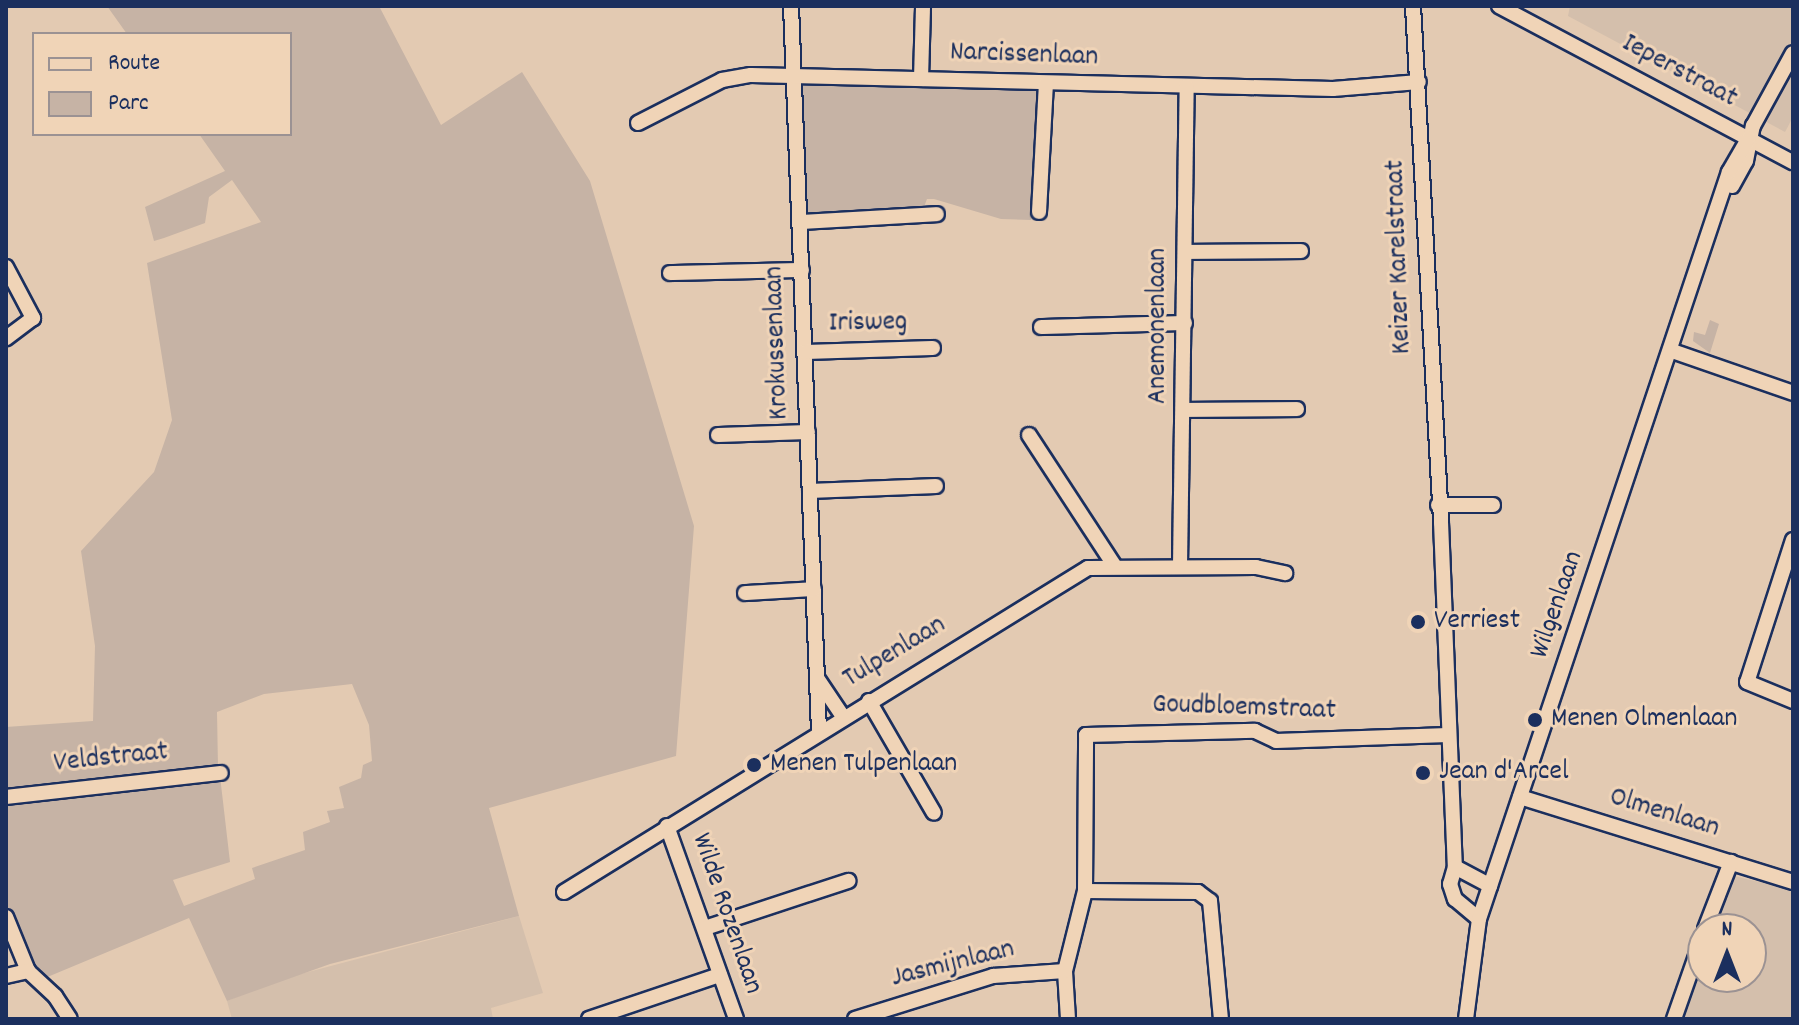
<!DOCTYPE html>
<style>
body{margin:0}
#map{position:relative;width:1799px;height:1025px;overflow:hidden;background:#e3cab2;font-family:Dekko,sans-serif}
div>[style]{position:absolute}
.built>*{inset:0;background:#d4bfac}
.green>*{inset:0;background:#c6b3a5}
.roads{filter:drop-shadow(2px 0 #1b2f5e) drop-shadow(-2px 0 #1b2f5e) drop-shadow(0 2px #1b2f5e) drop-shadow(0 -2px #1b2f5e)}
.minor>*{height:14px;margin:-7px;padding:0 7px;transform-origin:7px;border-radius:7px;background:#f0d4b7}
.dots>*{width:22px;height:22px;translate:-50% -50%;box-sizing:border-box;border:4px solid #f0d4b7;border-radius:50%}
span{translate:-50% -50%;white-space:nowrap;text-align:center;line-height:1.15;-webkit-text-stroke:6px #f0d4b7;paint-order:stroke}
.street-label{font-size:28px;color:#1b2f5e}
.poi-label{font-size:28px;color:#1b2f5e}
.left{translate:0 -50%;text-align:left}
.frame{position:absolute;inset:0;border:8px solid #1b2f5e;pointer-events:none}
.legend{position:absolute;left:32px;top:32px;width:260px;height:104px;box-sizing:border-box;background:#f0d4b7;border:2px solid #9b9293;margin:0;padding:10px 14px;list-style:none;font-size:24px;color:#1b2f5e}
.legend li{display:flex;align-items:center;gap:16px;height:40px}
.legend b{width:40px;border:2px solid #9b9293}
.north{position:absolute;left:1687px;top:913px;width:80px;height:80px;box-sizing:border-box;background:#f0d4b7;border:2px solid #9b9293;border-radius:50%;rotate:0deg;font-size:22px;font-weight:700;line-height:32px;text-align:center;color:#1b2f5e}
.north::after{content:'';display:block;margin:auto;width:28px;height:36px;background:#1b2f5e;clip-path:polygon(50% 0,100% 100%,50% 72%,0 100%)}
</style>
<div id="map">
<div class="built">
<div style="clip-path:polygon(1570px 6px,1793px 6px,1793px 117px,1785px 132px,1568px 16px)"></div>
<div style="clip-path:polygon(1734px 876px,1793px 890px,1793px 1019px,1682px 1019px,1703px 958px,1703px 977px,1751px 977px,1751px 929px,1713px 929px)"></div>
<div style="clip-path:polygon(519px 916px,543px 993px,491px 1008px,493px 1019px,232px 1019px,227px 1001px,278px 980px)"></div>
</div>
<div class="green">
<div style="clip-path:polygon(107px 6px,379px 6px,441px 125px,522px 72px,590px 181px,694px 526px,676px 756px,489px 808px,519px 916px,330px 964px,227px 1001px,189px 918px,45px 978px,20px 940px,6px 903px,6px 800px,220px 776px,230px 862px,173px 880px,184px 906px,255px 879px,252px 868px,305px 850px,303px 832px,330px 822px,327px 811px,344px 808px,339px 787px,361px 778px,363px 765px,372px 761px,369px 725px,352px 684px,264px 694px,217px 712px,218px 767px,6px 792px,6px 727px,93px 721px,95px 646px,81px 551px,154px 472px,172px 420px,147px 263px,261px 222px,232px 180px,209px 197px,205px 223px,164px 238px,154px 241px,145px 207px,225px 171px,199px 134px,290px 134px,290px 34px,127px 34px)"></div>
<div style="clip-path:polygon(802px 84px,1038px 90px,1031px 220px,1001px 219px,934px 199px,927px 199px,922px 212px,807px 214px)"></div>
<div style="clip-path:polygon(1710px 320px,1719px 324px,1710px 353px,1693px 341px,1694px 332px,1705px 335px)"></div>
</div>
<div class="roads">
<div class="minor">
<div style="left:791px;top:6px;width:725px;rotate:87.79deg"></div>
<div style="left:1413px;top:6px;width:517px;rotate:86.89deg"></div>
<div style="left:1441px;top:522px;width:345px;rotate:87.7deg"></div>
<div style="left:1455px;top:867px;width:18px;rotate:106deg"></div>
<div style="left:1450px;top:884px;width:16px;rotate:72deg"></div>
<div style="left:1455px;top:899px;width:31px;rotate:40deg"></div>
<div style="left:1499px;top:6px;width:333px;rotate:28deg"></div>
<div style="left:921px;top:79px;width:73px;rotate:-88.4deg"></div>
<div style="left:638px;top:123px;width:94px;rotate:-27.1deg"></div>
<div style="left:722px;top:80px;width:29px;rotate:-10deg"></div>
<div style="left:751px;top:75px;width:582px;rotate:1.38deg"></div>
<div style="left:1333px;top:89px;width:86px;rotate:-4.7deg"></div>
<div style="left:1732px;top:186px;width:29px;rotate:-61deg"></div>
<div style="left:1746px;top:161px;width:36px;rotate:-79deg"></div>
<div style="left:1753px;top:126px;width:83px;rotate:-61.3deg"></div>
<div style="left:1039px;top:212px;width:129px;rotate:-86.9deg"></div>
<div style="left:800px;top:222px;width:137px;rotate:-3.3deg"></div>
<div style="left:1185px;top:252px;width:116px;rotate:-0.5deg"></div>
<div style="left:6px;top:267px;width:58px;rotate:62.1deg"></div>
<div style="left:33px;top:318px;width:34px;rotate:143deg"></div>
<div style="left:670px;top:273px;width:132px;rotate:-1.3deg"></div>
<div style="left:1041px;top:327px;width:144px;rotate:-1.6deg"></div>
<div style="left:1672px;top:351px;width:128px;rotate:19.1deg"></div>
<div style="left:805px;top:352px;width:128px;rotate:-1.8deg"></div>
<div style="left:1185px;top:410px;width:112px;rotate:-0.5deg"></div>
<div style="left:718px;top:435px;width:90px;rotate:-1.9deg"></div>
<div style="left:1029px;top:435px;width:155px;rotate:56.8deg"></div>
<div style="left:810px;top:491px;width:126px;rotate:-2.3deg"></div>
<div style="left:1438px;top:505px;width:55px"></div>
<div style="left:1793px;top:540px;width:149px;rotate:107.9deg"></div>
<div style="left:1747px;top:682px;width:50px;rotate:22.4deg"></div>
<div style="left:1180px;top:566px;width:480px;rotate:-89.2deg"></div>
<div style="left:745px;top:593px;width:69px;rotate:-3.3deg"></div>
<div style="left:817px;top:678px;width:45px;rotate:56deg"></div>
<div style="left:869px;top:701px;width:129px;rotate:59.9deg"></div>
<div style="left:6px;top:797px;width:216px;rotate:-6.4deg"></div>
<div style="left:1520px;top:797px;width:286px;rotate:17.3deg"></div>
<div style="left:667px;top:826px;width:205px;rotate:70.3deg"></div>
<div style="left:1455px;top:867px;width:40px;rotate:28deg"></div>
<div style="left:1085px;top:891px;width:113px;rotate:0.5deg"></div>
<div style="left:1198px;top:892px;width:15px;rotate:37deg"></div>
<div style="left:1210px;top:901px;width:119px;rotate:84.7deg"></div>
<div style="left:564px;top:892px;width:616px;rotate:-31.73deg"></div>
<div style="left:1088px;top:568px;width:168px;rotate:-0.3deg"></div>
<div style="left:1256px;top:567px;width:30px;rotate:12deg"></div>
<div style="left:6px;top:917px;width:58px;rotate:67.8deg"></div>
<div style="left:28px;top:971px;width:37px;rotate:43deg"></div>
<div style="left:55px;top:996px;width:27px;rotate:57deg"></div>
<div style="left:705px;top:928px;width:151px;rotate:-18.2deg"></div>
<div style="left:1705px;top:929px;width:72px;rotate:-68.8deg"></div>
<div style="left:6px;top:976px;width:23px;rotate:-13deg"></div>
<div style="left:589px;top:1019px;width:138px;rotate:-18.6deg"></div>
<div style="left:855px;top:1019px;width:145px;rotate:-17.3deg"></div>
<div style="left:993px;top:976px;width:72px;rotate:-4deg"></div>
<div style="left:1068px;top:1019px;width:48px;rotate:-93.6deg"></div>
<div style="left:1065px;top:971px;width:82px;rotate:-76deg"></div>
<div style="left:1085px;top:891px;width:156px;rotate:-89.6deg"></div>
<div style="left:1086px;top:735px;width:169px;rotate:-1.4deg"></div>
<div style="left:1255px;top:731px;width:23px;rotate:25deg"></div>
<div style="left:1276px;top:741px;width:172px;rotate:-2deg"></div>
<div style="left:1466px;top:1019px;width:101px;rotate:-82.6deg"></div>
<div style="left:1479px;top:919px;width:788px;rotate:-71.5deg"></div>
<div style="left:1729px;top:172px;width:39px;rotate:-60deg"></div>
<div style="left:1674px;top:1019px;width:88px;rotate:-70.7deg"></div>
</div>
</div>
<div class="dots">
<div style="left:1418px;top:622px;background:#1b2f5e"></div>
<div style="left:1535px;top:720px;background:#1b2f5e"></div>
<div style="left:754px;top:765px;background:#1b2f5e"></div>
<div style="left:1423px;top:773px;background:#1b2f5e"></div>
</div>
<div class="street-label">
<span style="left:1024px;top:56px;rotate:2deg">Narcissenlaan</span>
<span style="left:1679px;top:72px;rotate:28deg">Ieperstraat</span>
<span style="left:1400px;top:257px;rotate:-92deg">Keizer Karelstraat</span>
<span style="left:868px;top:324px;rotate:-1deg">Irisweg</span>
<span style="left:1159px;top:326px;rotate:-90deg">Anemonenlaan</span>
<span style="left:778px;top:343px;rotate:-92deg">Krokussenlaan</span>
<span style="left:1558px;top:605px;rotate:-71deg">Wilgenlaan</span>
<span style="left:895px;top:653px;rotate:-31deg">Tulpenlaan</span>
<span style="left:1244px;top:709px;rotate:2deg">Goudbloemstraat</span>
<span style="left:111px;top:759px;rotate:-6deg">Veldstraat</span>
<span style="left:1664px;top:814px;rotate:17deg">Olmenlaan</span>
<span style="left:726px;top:914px;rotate:71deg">Wilde Rozenlaan</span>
<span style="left:953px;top:965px;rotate:-14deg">Jasmijnlaan</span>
</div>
<div class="poi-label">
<span class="left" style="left:1434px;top:622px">Verriest</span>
<span class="left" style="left:1551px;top:720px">Menen Olmenlaan</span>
<span class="left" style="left:770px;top:765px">Menen Tulpenlaan</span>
<span class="left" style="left:1439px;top:773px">Jean d'Arcel</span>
</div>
<div class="frame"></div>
<ul class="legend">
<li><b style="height:10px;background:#f0d4b7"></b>Route</li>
<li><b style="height:22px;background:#c6b3a5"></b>Parc</li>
</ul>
<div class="north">N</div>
</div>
